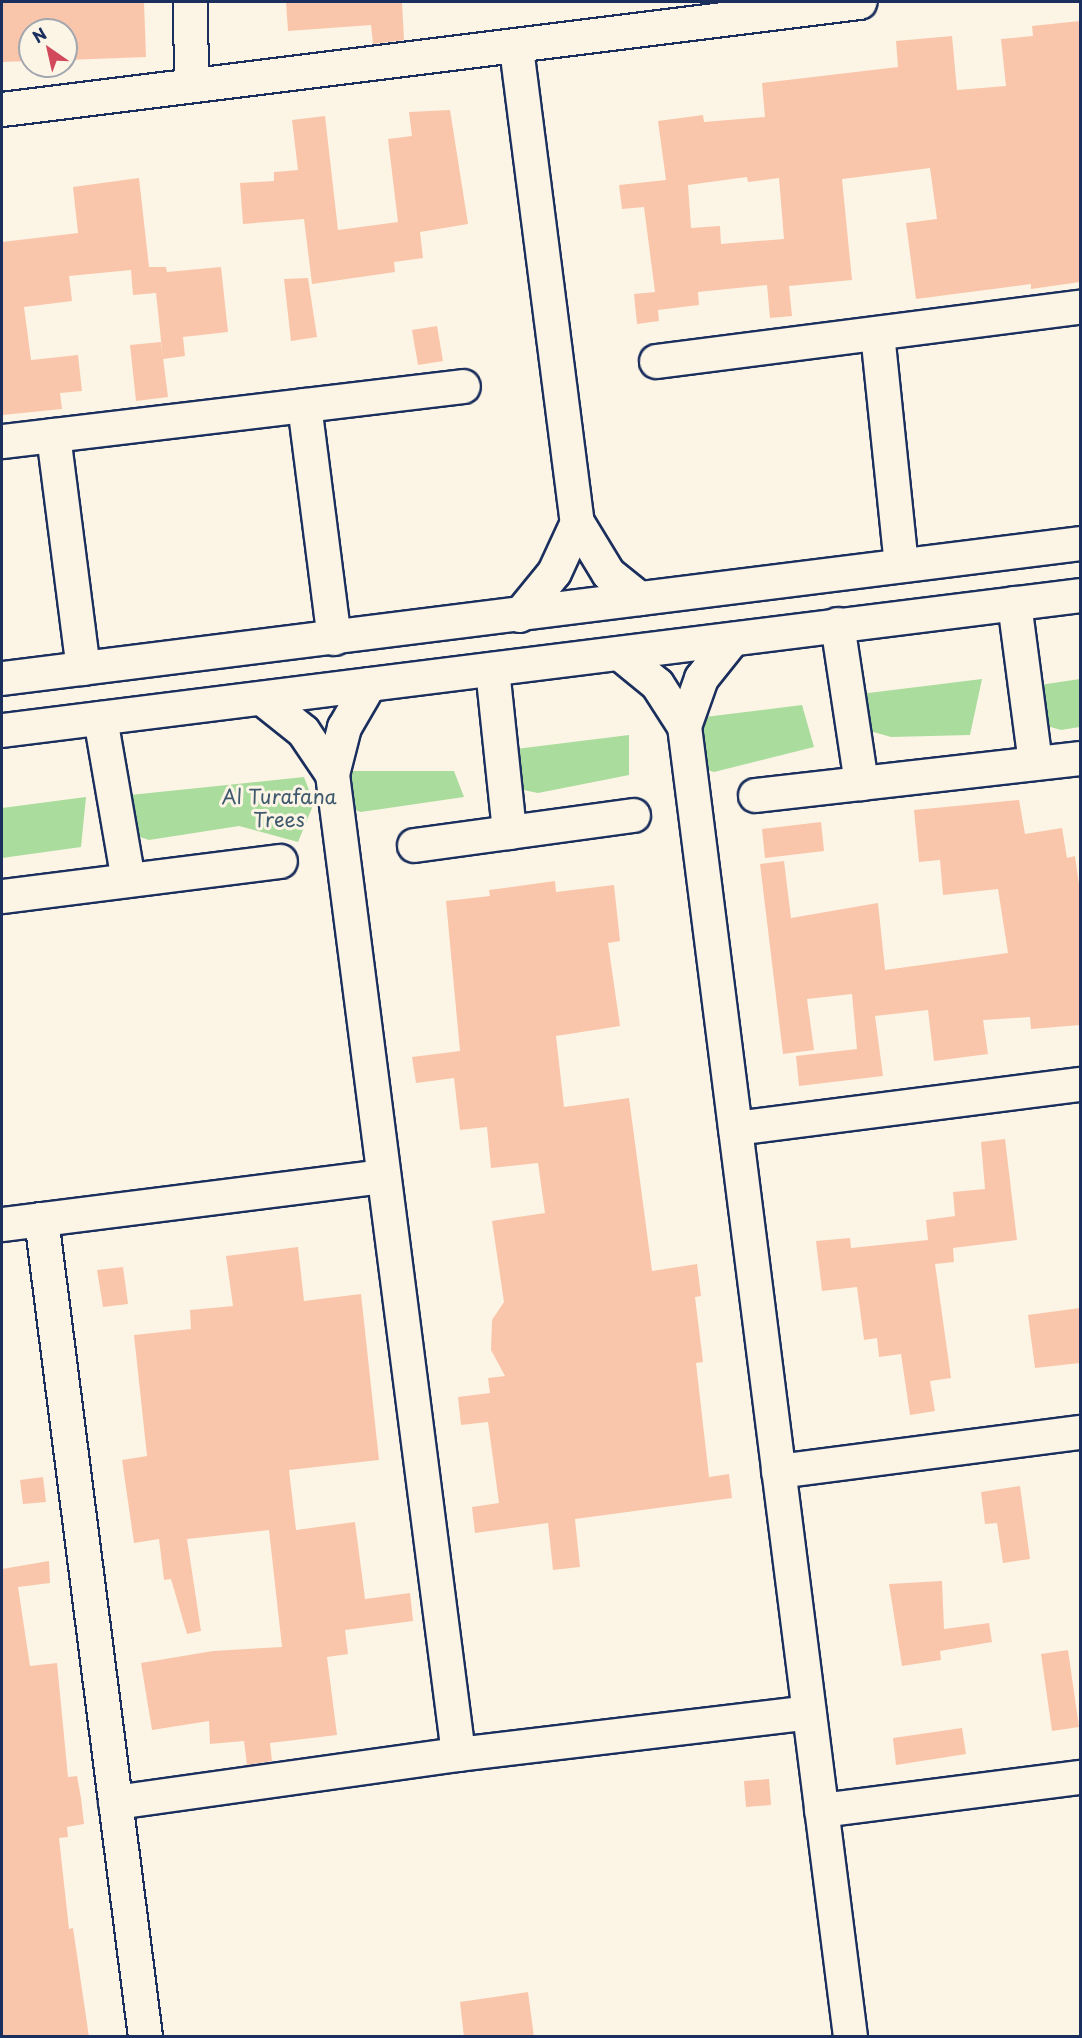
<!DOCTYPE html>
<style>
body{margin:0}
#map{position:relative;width:1082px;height:2038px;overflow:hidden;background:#fcf5e5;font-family:"Playpen Sans",sans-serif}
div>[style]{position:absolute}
.green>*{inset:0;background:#aadc9d}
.building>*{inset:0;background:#fac6ab}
.roads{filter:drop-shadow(2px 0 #1b2f5e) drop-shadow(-2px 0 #1b2f5e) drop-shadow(0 2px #1b2f5e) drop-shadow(0 -2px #1b2f5e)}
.minor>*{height:33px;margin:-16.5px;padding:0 16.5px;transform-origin:16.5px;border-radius:16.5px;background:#fcf5e5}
.secondary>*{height:33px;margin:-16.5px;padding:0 16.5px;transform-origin:16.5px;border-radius:16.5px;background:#fcf5e5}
span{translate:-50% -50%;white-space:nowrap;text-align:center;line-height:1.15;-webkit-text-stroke:6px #fcf5e5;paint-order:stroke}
.park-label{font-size:20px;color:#3f5a6e}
.frame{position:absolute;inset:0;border:3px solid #1b2f5e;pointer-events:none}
.north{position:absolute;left:18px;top:18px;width:60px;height:60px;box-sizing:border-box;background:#fcf5e5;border:2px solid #a2a6af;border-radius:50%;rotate:326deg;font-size:16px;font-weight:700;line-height:24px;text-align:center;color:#1b2f5e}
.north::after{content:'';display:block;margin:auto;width:21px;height:27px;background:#d1495b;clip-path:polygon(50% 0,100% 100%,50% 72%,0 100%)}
</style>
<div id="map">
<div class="green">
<div style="clip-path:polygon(982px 679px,970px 735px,891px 737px,863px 729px,844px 696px)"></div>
<div style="clip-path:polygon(1080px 679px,1080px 727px,1061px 730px,1033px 722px,1013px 689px)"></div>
<div style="clip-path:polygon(802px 705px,814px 747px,714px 772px,683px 762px,664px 722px)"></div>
<div style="clip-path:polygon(629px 735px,629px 775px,538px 793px,509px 787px,491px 752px)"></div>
<div style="clip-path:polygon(314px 771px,454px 771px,464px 797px,361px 812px,334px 804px)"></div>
<div style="clip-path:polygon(304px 777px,314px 803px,298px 842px,239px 826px,149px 840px,121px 831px,101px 798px)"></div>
<div style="clip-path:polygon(86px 797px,81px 847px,2px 858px,2px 808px)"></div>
</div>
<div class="building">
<div style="clip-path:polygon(2px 2px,144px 2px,146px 57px,66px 60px,66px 30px,30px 30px,30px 61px,2px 62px)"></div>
<div style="clip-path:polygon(286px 2px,402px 2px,404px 40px,373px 44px,371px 25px,288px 31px)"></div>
<div style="clip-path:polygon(evenodd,1080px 21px,1080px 282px,1031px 289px,1031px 284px,916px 299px,906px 223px,937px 219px,930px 168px,842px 179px,852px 280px,789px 286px,792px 316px,770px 318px,767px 285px,698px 292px,699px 305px,658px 310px,659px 321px,637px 324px,634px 294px,655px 292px,644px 207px,622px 209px,619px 185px,666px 180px,658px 121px,703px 115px,704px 122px,765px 117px,762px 83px,898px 67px,896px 41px,952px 36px,957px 90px,1006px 86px,1001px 39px,1033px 36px,1032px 26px,1080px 21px,747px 177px,748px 182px,779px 178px,784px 239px,721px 244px,720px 226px,691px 228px,688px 185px,747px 177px)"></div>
<div style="clip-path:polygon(450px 110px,468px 224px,420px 232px,423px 258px,394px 262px,395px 272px,312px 284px,304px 219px,243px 224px,240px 183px,274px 181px,274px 172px,298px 170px,292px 120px,325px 116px,338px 230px,398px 222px,388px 139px,412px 136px,409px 112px)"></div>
<div style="clip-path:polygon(139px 178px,149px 267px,166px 267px,167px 272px,221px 267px,228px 332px,183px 337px,185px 356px,163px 359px,156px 293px,133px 295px,131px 270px,69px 276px,72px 301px,24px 307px,31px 360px,78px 355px,82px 391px,60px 393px,62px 409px,2px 415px,2px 242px,78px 233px,73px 187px)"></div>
<div style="clip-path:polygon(308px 278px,317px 337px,291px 341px,284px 279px)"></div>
<div style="clip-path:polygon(437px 326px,443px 361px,418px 365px,412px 330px)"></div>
<div style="clip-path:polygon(161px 342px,168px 397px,136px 401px,130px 345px)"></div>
<div style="clip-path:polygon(1019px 800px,1025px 834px,1062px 828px,1067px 858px,1075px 856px,1080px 892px,1080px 1025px,1031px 1029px,1030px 1017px,983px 1020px,988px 1054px,934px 1061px,928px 1010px,875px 1016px,883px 1076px,799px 1086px,796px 1056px,857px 1049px,852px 994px,807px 999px,814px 1050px,783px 1054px,760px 864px,784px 861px,791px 918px,878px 903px,885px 970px,1008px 953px,998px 889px,943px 895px,940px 860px,919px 862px,914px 810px)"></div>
<div style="clip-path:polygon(821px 822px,824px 851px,765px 858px,762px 829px)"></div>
<div style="clip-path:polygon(555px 881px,556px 892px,614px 885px,620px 941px,608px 943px,620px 1026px,556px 1036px,564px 1107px,629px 1098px,652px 1271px,697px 1264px,701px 1296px,695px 1297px,703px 1362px,696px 1363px,709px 1477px,729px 1474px,732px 1498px,575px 1519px,580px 1567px,553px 1570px,548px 1523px,475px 1533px,472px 1507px,499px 1503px,488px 1422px,461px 1425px,458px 1397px,490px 1393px,488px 1378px,505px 1376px,491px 1350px,492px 1320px,504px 1302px,492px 1221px,545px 1213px,538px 1163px,491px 1168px,487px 1127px,460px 1130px,454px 1078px,416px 1083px,412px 1057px,460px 1051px,446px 901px,490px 896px,489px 890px)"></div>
<div style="clip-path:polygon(1005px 1139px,1017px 1240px,953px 1248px,954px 1262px,935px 1264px,951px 1378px,930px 1381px,935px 1411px,910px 1415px,901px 1354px,879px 1357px,877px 1338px,864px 1340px,857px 1287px,822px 1291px,816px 1241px,850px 1238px,851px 1248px,928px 1240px,926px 1220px,955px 1216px,953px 1192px,985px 1189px,981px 1142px)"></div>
<div style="clip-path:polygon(298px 1247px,304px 1301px,361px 1294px,379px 1460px,289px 1470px,296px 1530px,355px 1522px,365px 1599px,410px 1593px,413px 1621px,345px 1630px,348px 1654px,327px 1657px,337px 1735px,270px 1743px,272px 1761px,247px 1765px,244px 1741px,210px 1744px,209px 1721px,152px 1730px,141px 1663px,213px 1651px,282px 1647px,269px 1530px,187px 1539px,201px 1631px,187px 1634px,171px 1579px,164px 1580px,159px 1539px,134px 1543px,122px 1460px,147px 1456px,134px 1335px,191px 1329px,190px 1310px,233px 1306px,226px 1256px)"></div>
<div style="clip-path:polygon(123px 1267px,128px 1304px,103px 1307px,97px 1270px)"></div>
<div style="clip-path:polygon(1080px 1308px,1080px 1363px,1035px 1368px,1028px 1315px)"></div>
<div style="clip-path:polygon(43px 1477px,46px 1502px,23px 1504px,20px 1480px)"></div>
<div style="clip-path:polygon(1020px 1486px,1030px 1559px,1003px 1563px,997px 1523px,985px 1524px,981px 1492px)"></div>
<div style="clip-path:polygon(49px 1561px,50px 1583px,18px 1587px,30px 1666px,57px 1663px,68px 1777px,77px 1776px,81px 1798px,84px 1824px,67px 1827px,68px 1837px,59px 1838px,69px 1929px,73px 1928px,89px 2037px,2px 2037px,2px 1569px)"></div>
<div style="clip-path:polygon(942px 1581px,944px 1629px,989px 1623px,992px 1642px,940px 1651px,941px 1660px,902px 1666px,889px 1584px)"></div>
<div style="clip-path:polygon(1068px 1650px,1079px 1727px,1052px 1731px,1041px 1654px)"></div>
<div style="clip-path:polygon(962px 1728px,966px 1754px,896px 1765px,893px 1738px)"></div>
<div style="clip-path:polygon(769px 1779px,771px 1805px,746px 1807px,744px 1781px)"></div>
<div style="clip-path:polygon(528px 1992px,534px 2037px,464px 2037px,460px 2002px)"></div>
</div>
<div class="roads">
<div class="minor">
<div style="left:190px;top:2px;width:82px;rotate:89.3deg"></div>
<div style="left:516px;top:48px;width:478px;rotate:82.7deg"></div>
<div style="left:577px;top:522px;width:60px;rotate:58.7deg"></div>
<div style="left:608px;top:573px;width:40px;rotate:39deg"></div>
<div style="left:2px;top:109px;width:864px;rotate:-7.12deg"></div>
<div style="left:877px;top:333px;width:233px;rotate:84.1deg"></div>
<div style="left:656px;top:361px;width:427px;rotate:-7.3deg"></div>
<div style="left:304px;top:405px;width:235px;rotate:82.7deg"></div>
<div style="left:53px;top:435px;width:235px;rotate:82.7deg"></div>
<div style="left:2px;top:441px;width:464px;rotate:-6.8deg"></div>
<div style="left:1014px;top:603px;width:161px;rotate:82.5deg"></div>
<div style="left:519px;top:615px;width:55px;rotate:-50.9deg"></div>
<div style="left:554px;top:572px;width:55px;rotate:-65.3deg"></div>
<div style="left:837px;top:624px;width:161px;rotate:81.4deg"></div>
<div style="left:619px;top:653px;width:49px;rotate:39.2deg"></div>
<div style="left:657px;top:684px;width:50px;rotate:57.3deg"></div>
<div style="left:684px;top:726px;width:1320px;rotate:82.78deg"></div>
<div style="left:492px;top:669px;width:164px;rotate:84deg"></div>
<div style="left:369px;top:684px;width:50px;rotate:120.2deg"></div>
<div style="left:344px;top:727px;width:49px;rotate:104.3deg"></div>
<div style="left:332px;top:774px;width:988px;rotate:82.67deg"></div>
<div style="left:263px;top:699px;width:51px;rotate:38.7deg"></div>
<div style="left:303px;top:731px;width:52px;rotate:56deg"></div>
<div style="left:100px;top:718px;width:164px;rotate:80.2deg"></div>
<div style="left:684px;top:726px;width:51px;rotate:-70.5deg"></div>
<div style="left:701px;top:678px;width:50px;rotate:-51.5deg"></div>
<div style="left:755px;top:795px;width:327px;rotate:-6.5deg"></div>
<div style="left:414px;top:845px;width:221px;rotate:-7.8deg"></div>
<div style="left:2px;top:896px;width:280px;rotate:-7.2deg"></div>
<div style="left:735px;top:1128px;width:348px;rotate:-7.3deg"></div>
<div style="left:41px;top:1219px;width:824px;rotate:82.75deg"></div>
<div style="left:2px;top:1224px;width:384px;rotate:-7.2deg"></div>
<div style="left:778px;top:1471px;width:305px;rotate:-7.4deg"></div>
<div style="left:115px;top:1802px;width:346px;rotate:-8deg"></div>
<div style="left:458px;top:1754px;width:353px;rotate:-6.8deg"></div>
<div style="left:821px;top:1810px;width:261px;rotate:-7.3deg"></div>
</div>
<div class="secondary">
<div style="left:2px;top:678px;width:1086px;rotate:-7.14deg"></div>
<div style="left:2px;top:730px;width:1086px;rotate:-7.14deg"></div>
</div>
</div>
<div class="park-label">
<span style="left:279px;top:808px">Al Turafana<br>Trees</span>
</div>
<div class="frame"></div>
<div class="north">N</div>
</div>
